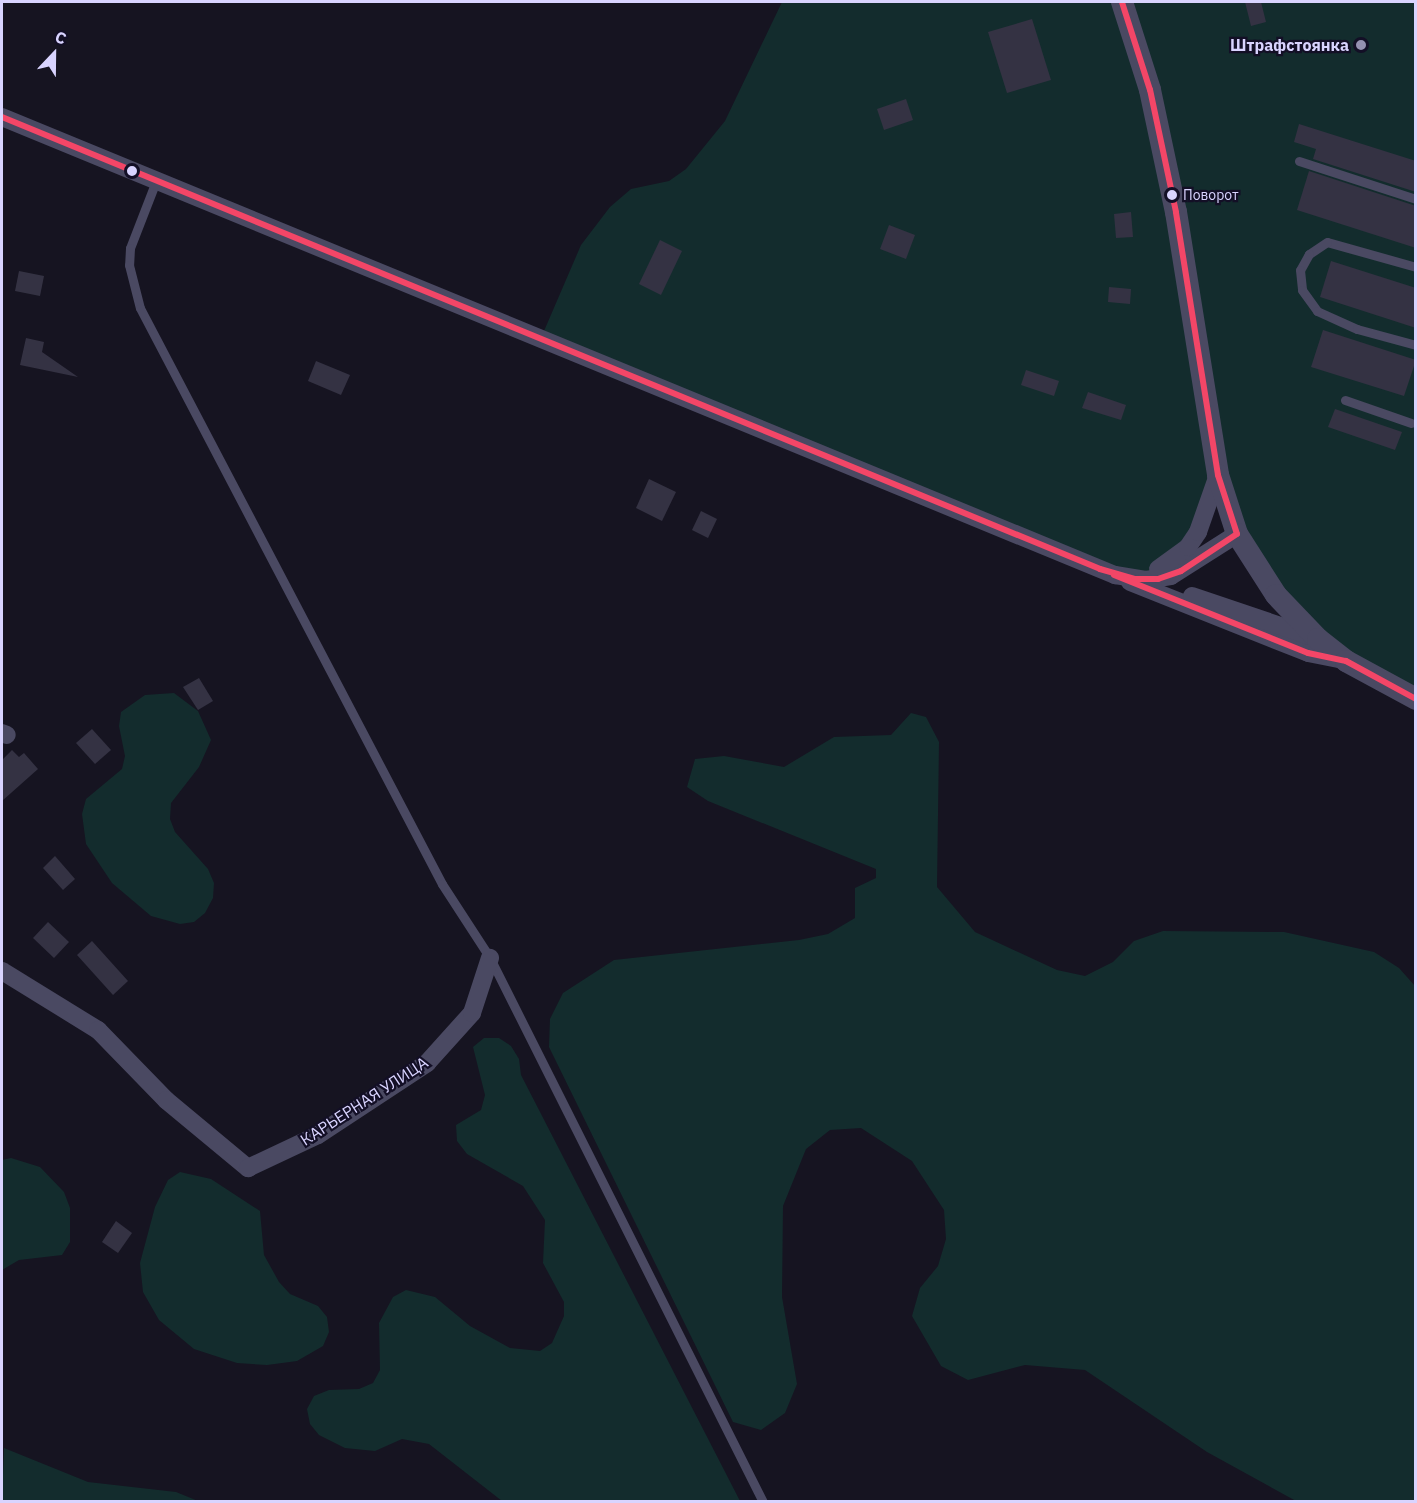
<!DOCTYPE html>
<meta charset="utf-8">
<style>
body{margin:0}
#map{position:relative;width:1417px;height:1503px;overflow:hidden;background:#161421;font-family:"IBM Plex Sans",sans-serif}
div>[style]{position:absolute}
.green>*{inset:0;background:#132c2d}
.building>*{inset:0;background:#343243}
.service>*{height:9px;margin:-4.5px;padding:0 4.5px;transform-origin:4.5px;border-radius:4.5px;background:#4a4962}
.minor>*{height:18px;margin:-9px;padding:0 9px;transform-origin:9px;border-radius:9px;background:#4a4962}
.tertiary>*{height:22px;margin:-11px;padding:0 11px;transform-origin:11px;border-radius:11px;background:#4a4962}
.bus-1>*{height:6px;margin:-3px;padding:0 3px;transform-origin:3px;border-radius:3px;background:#f34667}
.dots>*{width:16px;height:16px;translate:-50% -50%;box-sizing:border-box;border:3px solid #130f26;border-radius:50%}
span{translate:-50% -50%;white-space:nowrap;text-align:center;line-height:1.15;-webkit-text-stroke:4.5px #130f26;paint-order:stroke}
.bus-label{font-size:14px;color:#d9d4ff}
.left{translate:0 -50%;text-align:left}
.poi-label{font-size:16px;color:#d9d4ff;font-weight:700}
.right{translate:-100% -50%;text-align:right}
.street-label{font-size:16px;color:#d9d4ff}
.frame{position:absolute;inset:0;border:3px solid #d9d4ff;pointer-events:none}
.north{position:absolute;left:24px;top:24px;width:60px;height:60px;-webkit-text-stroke:4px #130f26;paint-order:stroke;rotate:22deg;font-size:16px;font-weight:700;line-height:24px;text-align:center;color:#d9d4ff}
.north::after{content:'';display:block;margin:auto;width:21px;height:27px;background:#d9d4ff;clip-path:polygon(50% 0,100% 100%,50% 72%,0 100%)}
</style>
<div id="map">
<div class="green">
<div style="clip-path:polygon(782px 2px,1415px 2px,1415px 693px,1346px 661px,1276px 595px,1218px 476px,1198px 532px,1148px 572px,1115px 575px,541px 338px,581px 245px,610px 207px,631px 189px,669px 181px,686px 169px,725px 121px)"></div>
<div style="clip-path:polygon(174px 693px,198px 711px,211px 740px,199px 767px,171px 803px,170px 819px,175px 832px,208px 869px,214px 883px,213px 898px,205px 913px,194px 922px,180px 924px,151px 916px,112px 883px,86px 844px,82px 814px,86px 799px,122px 769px,125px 756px,119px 726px,121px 712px,145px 695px)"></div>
<div style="clip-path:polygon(911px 713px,926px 717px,939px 742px,937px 887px,975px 932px,1057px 970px,1085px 976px,1113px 962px,1134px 941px,1163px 931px,1284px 932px,1374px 952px,1399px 968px,1415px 986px,1415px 1501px,1296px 1501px,1207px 1452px,1085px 1370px,1025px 1365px,968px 1380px,941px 1366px,912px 1316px,920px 1288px,938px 1266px,946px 1239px,944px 1210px,912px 1161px,861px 1128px,830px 1130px,806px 1149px,783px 1206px,782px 1297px,797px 1384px,785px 1413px,761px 1430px,733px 1422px,549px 1047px,550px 1019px,563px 993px,614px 960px,799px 940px,828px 934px,855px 918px,855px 888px,876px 878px,876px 869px,708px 801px,687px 787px,695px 759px,724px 756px,784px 767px,834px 737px,891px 735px)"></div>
<div style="clip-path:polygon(484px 1038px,499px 1038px,511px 1046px,519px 1059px,521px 1075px,740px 1501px,502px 1501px,429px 1444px,402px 1439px,375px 1451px,345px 1448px,319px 1435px,310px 1424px,307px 1409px,314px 1396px,329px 1390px,359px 1389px,373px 1383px,380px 1370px,379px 1323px,393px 1297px,406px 1290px,435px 1297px,470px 1326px,510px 1348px,540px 1351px,552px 1343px,564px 1316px,564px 1302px,543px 1263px,545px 1220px,523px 1186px,467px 1154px,457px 1141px,456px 1125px,481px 1110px,485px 1095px,473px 1047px)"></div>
<div style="clip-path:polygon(11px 1158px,40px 1167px,64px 1192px,70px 1208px,70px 1242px,62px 1255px,19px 1260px,2px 1270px,2px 1160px)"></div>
<div style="clip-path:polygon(180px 1172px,211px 1179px,260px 1211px,264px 1255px,279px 1282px,290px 1294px,318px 1306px,327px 1317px,329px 1332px,323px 1346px,297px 1361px,267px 1365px,237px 1363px,194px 1349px,159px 1320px,143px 1292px,140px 1263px,155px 1207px,168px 1180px)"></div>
<div style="clip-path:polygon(4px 1448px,88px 1482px,176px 1492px,198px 1501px,2px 1501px)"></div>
</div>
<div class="building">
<div style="clip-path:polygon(1245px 2px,1261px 2px,1266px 22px,1251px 26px)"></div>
<div style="clip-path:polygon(1032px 19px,1051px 80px,1007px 93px,988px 32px)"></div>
<div style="clip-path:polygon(906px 99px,913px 120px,884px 130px,877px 109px)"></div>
<div style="clip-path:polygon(1299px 124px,1416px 161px,1416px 192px,1313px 159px,1316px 149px,1294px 142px)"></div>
<div style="clip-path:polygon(1309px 171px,1416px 206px,1416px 248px,1297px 210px)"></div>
<div style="clip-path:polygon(1131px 212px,1133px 237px,1116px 238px,1114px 214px)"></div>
<div style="clip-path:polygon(889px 225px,915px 235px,906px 259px,880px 249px)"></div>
<div style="clip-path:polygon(660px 240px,682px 251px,661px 295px,639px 284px)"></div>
<div style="clip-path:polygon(1331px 261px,1416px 288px,1416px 328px,1320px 297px)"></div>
<div style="clip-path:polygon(19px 271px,44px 276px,40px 296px,15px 291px)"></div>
<div style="clip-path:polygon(1109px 287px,1131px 289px,1130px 304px,1108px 302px)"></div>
<div style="clip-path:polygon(1323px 330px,1416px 360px,1404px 396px,1311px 367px)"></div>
<div style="clip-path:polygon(26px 338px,44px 342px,42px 352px,78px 377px,20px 365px)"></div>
<div style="clip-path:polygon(316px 361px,350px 375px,341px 395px,308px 381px)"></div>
<div style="clip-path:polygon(1026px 370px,1059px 381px,1054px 396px,1021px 385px)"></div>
<div style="clip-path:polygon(1088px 392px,1126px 405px,1121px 420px,1082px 408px)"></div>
<div style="clip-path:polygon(1335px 409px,1402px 432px,1395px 450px,1328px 427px)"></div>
<div style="clip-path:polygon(649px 479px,676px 492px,662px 521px,636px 508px)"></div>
<div style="clip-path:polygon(701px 511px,717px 519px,708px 538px,692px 530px)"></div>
<div style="clip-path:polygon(199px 678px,213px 701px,198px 710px,183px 687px)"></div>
<div style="clip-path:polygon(92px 729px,111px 750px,95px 764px,76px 743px)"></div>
<div style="clip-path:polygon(12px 750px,19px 757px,24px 753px,38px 769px,2px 801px,2px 760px)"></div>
<div style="clip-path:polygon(55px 856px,75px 879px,63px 890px,43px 868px)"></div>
<div style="clip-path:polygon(48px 922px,69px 942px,54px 958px,33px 938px)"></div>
<div style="clip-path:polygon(92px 941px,128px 981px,113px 995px,77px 955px)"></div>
<div style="clip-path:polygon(116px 1221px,132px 1233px,118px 1253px,102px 1242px)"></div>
</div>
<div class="service">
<div style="left:1299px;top:161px;width:123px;rotate:18deg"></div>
<div style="left:156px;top:181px;width:72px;rotate:111.2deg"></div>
<div style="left:130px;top:248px;width:17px;rotate:93deg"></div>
<div style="left:129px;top:265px;width:44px;rotate:75.7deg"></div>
<div style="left:140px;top:308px;width:650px;rotate:62.33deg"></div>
<div style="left:442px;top:884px;width:88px;rotate:57deg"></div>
<div style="left:490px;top:958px;width:609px;rotate:63.35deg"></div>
<div style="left:1416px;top:267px;width:92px;rotate:-164.3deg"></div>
<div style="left:1327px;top:242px;width:22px;rotate:146deg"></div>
<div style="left:1309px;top:254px;width:18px;rotate:119deg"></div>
<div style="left:1300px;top:270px;width:20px;rotate:84deg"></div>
<div style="left:1302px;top:290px;width:26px;rotate:54deg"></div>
<div style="left:1317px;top:311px;width:44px;rotate:24.2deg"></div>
<div style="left:1357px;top:329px;width:61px;rotate:15.2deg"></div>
<div style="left:1345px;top:400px;width:70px;rotate:19.2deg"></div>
</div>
<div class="minor">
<div style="left:2px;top:117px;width:1204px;rotate:22.37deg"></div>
<div style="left:1115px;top:575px;width:31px;rotate:9deg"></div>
<div style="left:1146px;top:580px;width:25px;rotate:-9deg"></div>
<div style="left:1171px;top:576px;width:78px;rotate:-32.5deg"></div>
<div style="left:1158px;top:569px;width:37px;rotate:-36deg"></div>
<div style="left:1188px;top:547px;width:18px;rotate:-56deg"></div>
<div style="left:1198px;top:532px;width:60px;rotate:-70.7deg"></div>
<div style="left:1130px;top:582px;width:192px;rotate:21.7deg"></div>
<div style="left:1308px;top:653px;width:36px;rotate:11deg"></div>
<div style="left:1192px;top:596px;width:131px;rotate:18.7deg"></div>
<div style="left:2px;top:733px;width:5px;rotate:22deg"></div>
<div style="left:2px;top:971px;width:113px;rotate:31.6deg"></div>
<div style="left:98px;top:1030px;width:98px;rotate:45.8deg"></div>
<div style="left:166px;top:1100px;width:107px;rotate:39.7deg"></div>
<div style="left:248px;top:1168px;width:77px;rotate:-25.2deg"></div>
<div style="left:318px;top:1135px;width:131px;rotate:-33.4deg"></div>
<div style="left:427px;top:1063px;width:67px;rotate:-48deg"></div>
<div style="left:472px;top:1013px;width:58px;rotate:-71.9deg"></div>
</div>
<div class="tertiary">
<div style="left:1122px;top:2px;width:92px;rotate:72.3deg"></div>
<div style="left:1150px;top:90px;width:125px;rotate:78deg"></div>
<div style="left:1176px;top:212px;width:266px;rotate:80.9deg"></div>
<div style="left:1218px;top:475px;width:62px;rotate:72.1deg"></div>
<div style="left:1237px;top:534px;width:72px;rotate:57.4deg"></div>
<div style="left:1276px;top:595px;width:61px;rotate:46.3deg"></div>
<div style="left:1318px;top:639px;width:36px;rotate:38deg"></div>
<div style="left:1346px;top:661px;width:80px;rotate:28.5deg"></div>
</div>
<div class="bus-1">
<div style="left:2px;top:117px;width:1187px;rotate:22.37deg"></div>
<div style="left:1100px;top:569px;width:35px;rotate:16deg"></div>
<div style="left:1134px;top:579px;width:24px"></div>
<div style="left:1158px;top:579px;width:24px;rotate:-19deg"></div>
<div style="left:1181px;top:571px;width:67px;rotate:-33.5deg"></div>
<div style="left:1237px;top:534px;width:62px;rotate:-107.9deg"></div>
<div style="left:1218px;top:475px;width:266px;rotate:-99.1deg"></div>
<div style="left:1176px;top:212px;width:125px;rotate:-102deg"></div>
<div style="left:1150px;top:90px;width:92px;rotate:-107.7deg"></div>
<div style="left:1114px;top:575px;width:209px;rotate:21.9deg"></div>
<div style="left:1308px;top:653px;width:39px;rotate:12deg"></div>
<div style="left:1346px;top:661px;width:80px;rotate:28.5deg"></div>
</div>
<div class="dots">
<div style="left:1361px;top:45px;background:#9591b1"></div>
<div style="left:132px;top:171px;background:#d9d4ff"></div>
<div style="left:1172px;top:195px;background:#d9d4ff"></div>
</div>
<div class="bus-label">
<span class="left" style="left:1183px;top:195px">Поворот</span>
</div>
<div class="poi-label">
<span class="right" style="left:1349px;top:45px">Штрафстоянка</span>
</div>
<div class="street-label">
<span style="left:364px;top:1101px;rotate:-33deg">КАРЬЕРНАЯ УЛИЦА</span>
</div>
<div class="frame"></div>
<div class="north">С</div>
</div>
